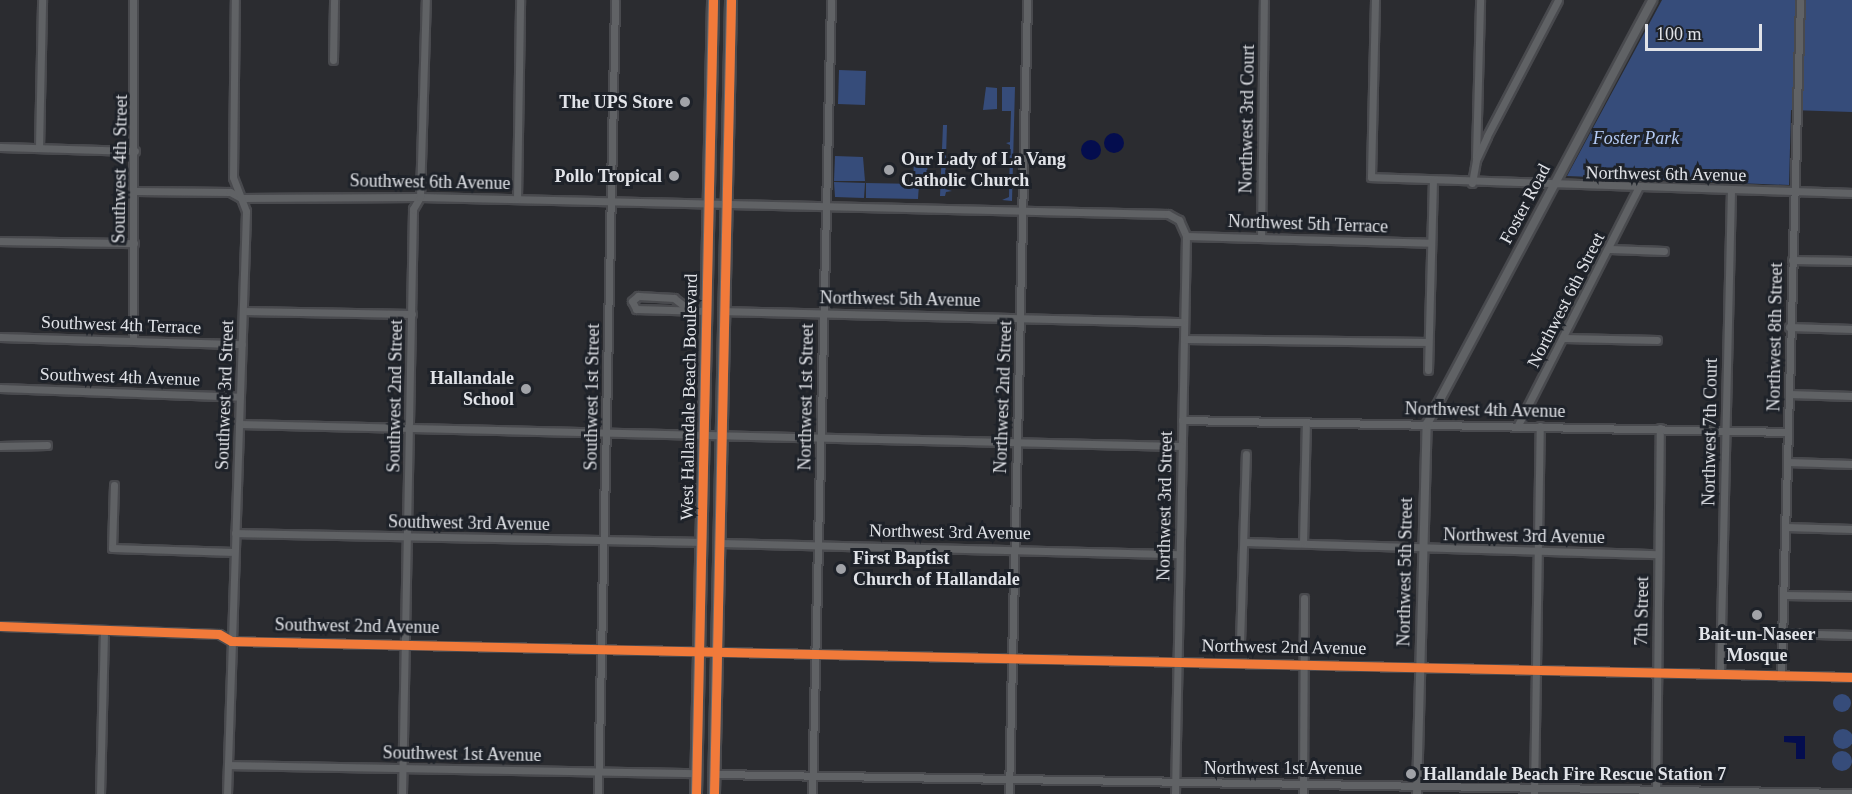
<!DOCTYPE html>
<style>
body{margin:0}
#map{position:relative;width:1852px;height:794px;overflow:hidden;background:#2b2c30;font-family:Georgia,serif}
div>[style]{position:absolute}
.green>*{inset:0;background:#364c7a}
.round{border-radius:50%}
.water>*{inset:0;background:#040d4e}
.roads{filter:drop-shadow(2px 0 #494a4e) drop-shadow(-2px 0 #494a4e) drop-shadow(0 2px #494a4e) drop-shadow(0 -2px #494a4e)}
.minor>*{height:7px;margin:-3.5px;padding:0 3.5px;transform-origin:3.5px;border-radius:3.5px;background:#606265}
.tertiary>*{height:8px;margin:-4px;padding:0 4px;transform-origin:4px;border-radius:4px;background:#606265}
.primary>*{height:10px;margin:-5px;padding:0 5px;transform-origin:5px;border-radius:5px;background:#666970}
.cycleway>*{height:9px;margin:-4.5px;padding:0 4.5px;transform-origin:4.5px;border-radius:4.5px;background:#f17a3a}
.dots>*{width:16px;height:16px;translate:-50% -50%;box-sizing:border-box;border:3px solid #1e2229;border-radius:50%}
span{translate:-50% -50%;white-space:nowrap;text-align:center;line-height:1.15;-webkit-text-stroke:6px #1e2229;paint-order:stroke}
.poi-label{font-size:18px;color:#e1e3e8;font-weight:700}
.right{translate:-100% -50%;text-align:right}
.left{translate:0 -50%;text-align:left}
.street-label{font-size:18px;color:#e1e3e8}
.park-label{font-size:18px;color:#b4caf4;font-style:italic}
.scale{position:absolute;left:1645px;top:24px;width:117px;height:27px;box-sizing:border-box;border:3px solid #e1e3e8;border-top:0;padding-left:8px;font-size:18px;line-height:21px;white-space:nowrap;color:#e1e3e8;-webkit-text-stroke:4px #1e2229;paint-order:stroke}
</style>
<div id="map">
<div class="green">
<div style="clip-path:polygon(1662px 0,1852px 0,1852px 112px,1791px 110px,1789px 185px,1567px 176px)"></div>
<div style="clip-path:polygon(839px 70px,866px 71px,865px 105px,838px 104px)"></div>
<div style="clip-path:polygon(986px 87px,997px 88px,997px 109px,983px 110px)"></div>
<div style="clip-path:polygon(1002px 87px,1015px 87px,1012px 201px,1002px 200px,1009px 197px,1010px 145px,1006px 143px,1010px 142px,1011px 111px,1002px 111px)"></div>
<div style="clip-path:polygon(943px 125px,947px 125px,945px 189px,952px 191px,946px 192px,945px 196px,940px 196px)"></div>
<div style="clip-path:polygon(835px 156px,863px 157px,865px 181px,834px 181px)"></div>
<div style="clip-path:polygon(914px 160px,928px 160px,927px 173px,920px 182px,913px 182px)"></div>
<div style="clip-path:polygon(834px 182px,865px 183px,864px 198px,835px 197px)"></div>
<div style="clip-path:polygon(866px 183px,919px 184px,918px 199px,866px 198px)"></div>
<div class="round" style="left:1833px;top:694px;width:18px;height:18px"></div>
<div class="round" style="left:1833px;top:729px;width:20px;height:20px"></div>
<div class="round" style="left:1832px;top:751px;width:20px;height:20px"></div>
</div>
<div class="water">
<div class="round" style="left:1104px;top:133px;width:20px;height:20px"></div>
<div class="round" style="left:1081px;top:140px;width:20px;height:20px"></div>
<div style="clip-path:polygon(1784px 736px,1805px 736px,1805px 759px,1796px 759px,1796px 743px,1784px 742px)"></div>
</div>
<div class="roads">
<div class="minor">
<div style="left:1375px;top:0;width:177px;rotate:91.3deg"></div>
<div style="left:1371px;top:177px;width:481px;rotate:1.9deg"></div>
<div style="left:333px;top:60px;width:60px;rotate:-89deg"></div>
<div style="left:0;top:147px;width:135px;rotate:1.7deg"></div>
<div style="left:39px;top:148px;width:148px;rotate:-88.8deg"></div>
<div style="left:1476px;top:157px;width:157px;rotate:-88.5deg"></div>
<div style="left:1472px;top:183px;width:23px;rotate:-80deg"></div>
<div style="left:1476px;top:160px;width:26px;rotate:-65deg"></div>
<div style="left:1487px;top:136px;width:153px;rotate:-62.4deg"></div>
<div style="left:136px;top:191px;width:94px;rotate:0.6deg"></div>
<div style="left:230px;top:192px;width:13px;rotate:29deg"></div>
<div style="left:241px;top:198px;width:179px;rotate:-0.3deg"></div>
<div style="left:420px;top:197px;width:748px;rotate:1.3deg"></div>
<div style="left:1168px;top:214px;width:13px;rotate:29deg"></div>
<div style="left:1179px;top:220px;width:17px;rotate:66deg"></div>
<div style="left:1186px;top:236px;width:558px;rotate:91.13deg"></div>
<div style="left:517px;top:199px;width:199px;rotate:-89.1deg"></div>
<div style="left:1186px;top:236px;width:244px;rotate:1.6deg"></div>
<div style="left:1261px;top:237px;width:237px;rotate:-89.3deg"></div>
<div style="left:0;top:241px;width:134px;rotate:0.9deg"></div>
<div style="left:1610px;top:249px;width:54px;rotate:2.1deg"></div>
<div style="left:1792px;top:260px;width:60px;rotate:1deg"></div>
<div style="left:688px;top:309px;width:18px;rotate:-142deg"></div>
<div style="left:674px;top:298px;width:36px;rotate:-177deg"></div>
<div style="left:638px;top:296px;width:8px;rotate:140deg"></div>
<div style="left:632px;top:301px;width:9px;rotate:63deg"></div>
<div style="left:636px;top:309px;width:70px;rotate:1.6deg"></div>
<div style="left:243px;top:311px;width:169px;rotate:1deg"></div>
<div style="left:723px;top:311px;width:461px;rotate:1.4deg"></div>
<div style="left:1789px;top:327px;width:63px;rotate:1.8deg"></div>
<div style="left:0;top:337px;width:242px;rotate:1.7deg"></div>
<div style="left:1564px;top:338px;width:93px;rotate:1.2deg"></div>
<div style="left:133px;top:339px;width:339px;rotate:-90deg"></div>
<div style="left:1184px;top:339px;width:244px;rotate:0.7deg"></div>
<div style="left:1428px;top:370px;width:190px;rotate:-88.5deg"></div>
<div style="left:0;top:388px;width:240px;rotate:2.1deg"></div>
<div style="left:1789px;top:394px;width:63px;rotate:1.8deg"></div>
<div style="left:1182px;top:420px;width:606px;rotate:1.13deg"></div>
<div style="left:239px;top:424px;width:942px;rotate:1.34deg"></div>
<div style="left:1518px;top:425px;width:266px;rotate:-63.1deg"></div>
<div style="left:0;top:446px;width:47px;rotate:-1.2deg"></div>
<div style="left:1787px;top:462px;width:65px;rotate:1.8deg"></div>
<div style="left:114px;top:485px;width:63px;rotate:91.8deg"></div>
<div style="left:112px;top:548px;width:122px;rotate:1.9deg"></div>
<div style="left:1785px;top:527px;width:67px;rotate:1.7deg"></div>
<div style="left:235px;top:533px;width:467px;rotate:1.1deg"></div>
<div style="left:1244px;top:542px;width:414px;rotate:1.7deg"></div>
<div style="left:720px;top:543px;width:459px;rotate:1.4deg"></div>
<div style="left:1303px;top:543px;width:121px;rotate:-88.6deg"></div>
<div style="left:1784px;top:595px;width:68px;rotate:0.8deg"></div>
<div style="left:0;top:626px;width:219px;rotate:2.1deg"></div>
<div style="left:219px;top:634px;width:14px;rotate:30deg"></div>
<div style="left:231px;top:641px;width:1621px;rotate:1.27deg"></div>
<div style="left:1783px;top:633px;width:69px;rotate:1.7deg"></div>
<div style="left:1240px;top:642px;width:188px;rotate:-88.2deg"></div>
<div style="left:1720px;top:674px;width:484px;rotate:-88.7deg"></div>
<div style="left:1781px;top:676px;width:676px;rotate:-88.39deg"></div>
<div style="left:228px;top:765px;width:467px;rotate:1deg"></div>
<div style="left:714px;top:774px;width:1138px;rotate:0.96deg"></div>
<div style="left:100px;top:794px;width:163px;rotate:-88.6deg"></div>
<div style="left:227px;top:794px;width:583px;rotate:-88.13deg"></div>
<div style="left:246px;top:211px;width:36px;rotate:-111deg"></div>
<div style="left:233px;top:177px;width:177px;rotate:-89.4deg"></div>
<div style="left:402px;top:794px;width:585px;rotate:-88.92deg"></div>
<div style="left:413px;top:209px;width:14px;rotate:-60deg"></div>
<div style="left:420px;top:197px;width:197px;rotate:-88.3deg"></div>
<div style="left:598px;top:794px;width:794px;rotate:-88.77deg"></div>
<div style="left:812px;top:794px;width:794px;rotate:-88.63deg"></div>
<div style="left:1009px;top:794px;width:794px;rotate:-88.7deg"></div>
<div style="left:1303px;top:794px;width:196px;rotate:-89.7deg"></div>
<div style="left:1534px;top:794px;width:368px;rotate:-89.1deg"></div>
<div style="left:1656px;top:794px;width:366px;rotate:-89.4deg"></div>
</div>
<div class="tertiary">
<div style="left:1417px;top:794px;width:370px;rotate:-88.5deg"></div>
<div style="left:1427px;top:424px;width:480px;rotate:-62deg"></div>
</div>
<div class="primary">
<div style="left:696px;top:794px;width:794px;rotate:-88.77deg"></div>
<div style="left:714px;top:794px;width:794px;rotate:-88.77deg"></div>
</div>
</div>
<div class="cycleway">
<div style="left:0;top:626px;width:219px;rotate:2.1deg"></div>
<div style="left:219px;top:634px;width:14px;rotate:30deg"></div>
<div style="left:231px;top:641px;width:1621px;rotate:1.27deg"></div>
<div style="left:696px;top:794px;width:794px;rotate:-88.77deg"></div>
<div style="left:714px;top:794px;width:794px;rotate:-88.77deg"></div>
</div>
<div class="dots">
<div style="left:685px;top:102px;background:#a1a3a8"></div>
<div style="left:889px;top:170px;background:#a1a3a8"></div>
<div style="left:674px;top:176px;background:#a1a3a8"></div>
<div style="left:526px;top:389px;background:#a1a3a8"></div>
<div style="left:841px;top:569px;background:#a1a3a8"></div>
<div style="left:1757px;top:615px;background:#a1a3a8"></div>
<div style="left:1411px;top:774px;background:#a1a3a8"></div>
</div>
<div class="poi-label">
<span class="right" style="left:673px;top:102px">The UPS Store</span>
<span class="left" style="left:901px;top:170px">Our Lady of La Vang<br>Catholic Church</span>
<span class="right" style="left:662px;top:176px">Pollo Tropical</span>
<span class="right" style="left:514px;top:389px">Hallandale<br>School</span>
<span class="left" style="left:853px;top:569px">First Baptist<br>Church of Hallandale</span>
<span style="left:1757px;top:645px">Bait-un-Naseer<br>Mosque</span>
<span class="left" style="left:1423px;top:774px">Hallandale Beach Fire Rescue Station 7</span>
</div>
<div class="street-label">
<span style="left:1247px;top:119px;rotate:-89deg">Northwest 3rd Court</span>
<span style="left:120px;top:169px;rotate:-89deg">Southwest 4th Street</span>
<span style="left:1666px;top:174px;rotate:1deg">Northwest 6th Avenue</span>
<span style="left:430px;top:182px;rotate:1deg">Southwest 6th Avenue</span>
<span style="left:1525px;top:204px;rotate:-62deg">Foster Road</span>
<span style="left:1308px;top:224px;rotate:2deg">Northwest 5th Terrace</span>
<span style="left:900px;top:299px;rotate:1deg">Northwest 5th Avenue</span>
<span style="left:1566px;top:300px;rotate:-63deg">Northwest 6th Street</span>
<span style="left:121px;top:325px;rotate:2deg">Southwest 4th Terrace</span>
<span style="left:1775px;top:337px;rotate:-89deg">Northwest 8th Street</span>
<span style="left:120px;top:377px;rotate:2deg">Southwest 4th Avenue</span>
<span style="left:225px;top:395px;rotate:-88deg">Southwest 3rd Street</span>
<span style="left:395px;top:396px;rotate:-89deg">Southwest 2nd Street</span>
<span style="left:592px;top:397px;rotate:-89deg">Southwest 1st Street</span>
<span style="left:689px;top:397px;rotate:-89deg">West Hallandale Beach Boulevard</span>
<span style="left:806px;top:397px;rotate:-89deg">Northwest 1st Street</span>
<span style="left:1003px;top:397px;rotate:-88deg">Northwest 2nd Street</span>
<span style="left:1485px;top:410px;rotate:1deg">Northwest 4th Avenue</span>
<span style="left:1710px;top:432px;rotate:-89deg">Northwest 7th Court</span>
<span style="left:1165px;top:506px;rotate:-89deg">Northwest 3rd Street</span>
<span style="left:469px;top:523px;rotate:1deg">Southwest 3rd Avenue</span>
<span style="left:950px;top:532px;rotate:1deg">Northwest 3rd Avenue</span>
<span style="left:1524px;top:536px;rotate:1deg">Northwest 3rd Avenue</span>
<span style="left:1405px;top:572px;rotate:-89deg">Northwest 5th Street</span>
<span style="left:1642px;top:611px;rotate:-89deg">7th Street</span>
<span style="left:357px;top:626px;rotate:1deg">Southwest 2nd Avenue</span>
<span style="left:1284px;top:647px;rotate:1deg">Northwest 2nd Avenue</span>
<span style="left:462px;top:754px;rotate:1deg">Southwest 1st Avenue</span>
<span style="left:1283px;top:768px">Northwest 1st Avenue</span>
</div>
<div class="park-label">
<span style="left:1636px;top:138px">Foster Park</span>
</div>
<div class="scale">100 m</div>
</div>
